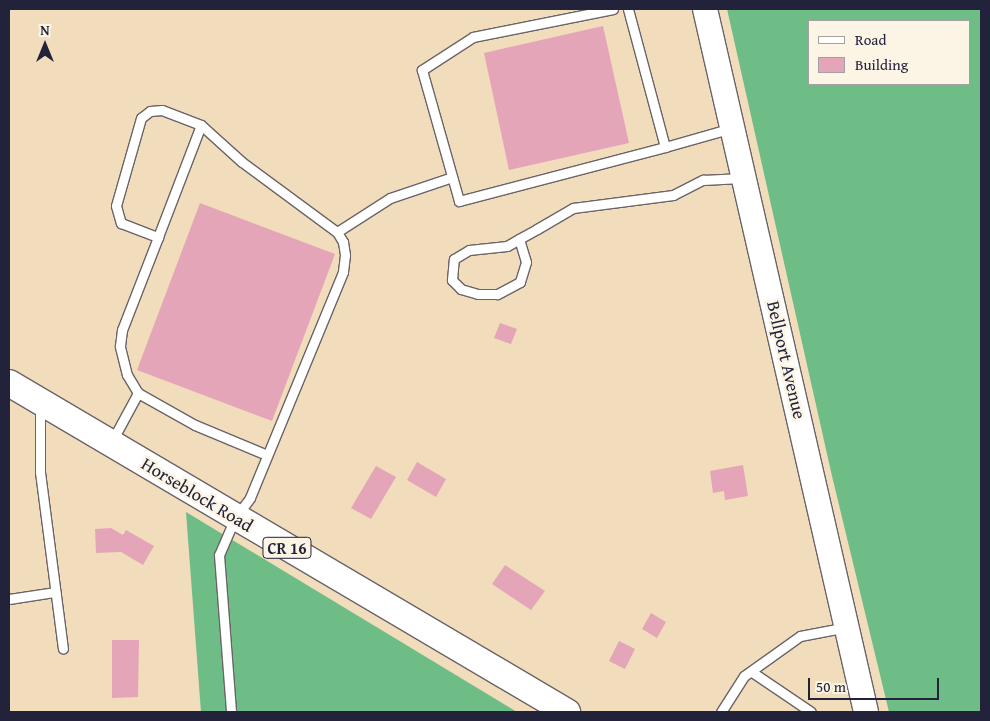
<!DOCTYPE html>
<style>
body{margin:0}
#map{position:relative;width:990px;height:721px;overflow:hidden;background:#f1dcbb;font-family:"Gentium Book Plus",serif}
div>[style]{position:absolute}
.forest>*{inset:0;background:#6ebd87}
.building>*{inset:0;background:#e5a5b9}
.roads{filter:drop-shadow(1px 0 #6a6368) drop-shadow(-1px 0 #6a6368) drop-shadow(0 1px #6a6368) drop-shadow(0 -1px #6a6368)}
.service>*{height:9px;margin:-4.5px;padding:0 4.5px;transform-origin:4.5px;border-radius:4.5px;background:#fff}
.secondary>*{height:24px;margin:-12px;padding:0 12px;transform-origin:12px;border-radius:12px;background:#fff}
.primary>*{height:26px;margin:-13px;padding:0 13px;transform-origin:13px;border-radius:13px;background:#fff}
span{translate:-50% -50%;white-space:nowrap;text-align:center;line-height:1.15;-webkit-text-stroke:5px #fcf5e5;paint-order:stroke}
.shield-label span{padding:1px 4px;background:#fcf5e5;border:1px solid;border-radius:4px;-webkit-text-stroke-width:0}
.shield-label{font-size:16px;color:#22223b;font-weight:700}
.street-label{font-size:18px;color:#22223b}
.frame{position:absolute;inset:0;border:10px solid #22223b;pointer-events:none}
.legend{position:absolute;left:808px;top:20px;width:162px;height:65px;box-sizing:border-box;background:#fcf5e5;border:1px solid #a5a1a1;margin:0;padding:6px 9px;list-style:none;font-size:15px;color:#22223b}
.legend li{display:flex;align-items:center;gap:10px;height:25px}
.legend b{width:25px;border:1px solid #a5a1a1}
.north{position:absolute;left:20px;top:20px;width:50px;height:50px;-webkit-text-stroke:4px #fcf5e5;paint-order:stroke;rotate:0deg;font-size:14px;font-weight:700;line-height:20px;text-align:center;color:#22223b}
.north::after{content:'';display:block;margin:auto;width:18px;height:22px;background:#22223b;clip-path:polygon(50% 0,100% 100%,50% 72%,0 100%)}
.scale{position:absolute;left:808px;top:678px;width:131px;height:22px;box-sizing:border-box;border:2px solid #22223b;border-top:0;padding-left:6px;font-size:15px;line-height:18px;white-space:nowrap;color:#22223b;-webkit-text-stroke:4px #fcf5e5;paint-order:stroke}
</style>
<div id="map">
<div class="forest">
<div style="clip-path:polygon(evenodd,727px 9px,981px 9px,981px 712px,889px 712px,832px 476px,727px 9px,809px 21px,969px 21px,969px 84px,809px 84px,809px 21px)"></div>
<div style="clip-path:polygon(186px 512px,517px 712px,201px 712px)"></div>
</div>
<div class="building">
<div style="clip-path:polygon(603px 26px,629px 143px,509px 170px,484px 53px)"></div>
<div style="clip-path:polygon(200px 203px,335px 254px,272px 421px,137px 370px)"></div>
<div style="clip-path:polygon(500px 323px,517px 329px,511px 344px,494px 338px)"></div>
<div style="clip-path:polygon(417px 462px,446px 479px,436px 497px,407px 480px)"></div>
<div style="clip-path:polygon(743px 465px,748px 496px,725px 500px,724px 491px,713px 493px,710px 471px)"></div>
<div style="clip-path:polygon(376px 466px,396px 477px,371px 519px,351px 508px)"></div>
<div style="clip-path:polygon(111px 528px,123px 535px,126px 530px,154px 546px,143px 565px,121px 552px,96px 553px,95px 529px)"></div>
<div style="clip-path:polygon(505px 565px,545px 591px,531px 610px,492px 584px)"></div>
<div style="clip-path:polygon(651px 613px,666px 622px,657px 638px,642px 629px)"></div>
<div style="clip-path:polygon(112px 640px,139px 640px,138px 697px,112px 698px)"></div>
<div style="clip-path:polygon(619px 641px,635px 649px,625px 669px,609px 661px)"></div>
</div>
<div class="roads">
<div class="service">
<div style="left:613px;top:9px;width:143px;rotate:168.7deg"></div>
<div style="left:473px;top:37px;width:61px;rotate:147.1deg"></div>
<div style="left:422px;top:70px;width:136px;rotate:74.2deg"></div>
<div style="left:459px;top:201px;width:213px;rotate:-14.7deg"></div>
<div style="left:628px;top:9px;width:143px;rotate:75deg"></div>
<div style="left:665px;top:147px;width:70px;rotate:-15.8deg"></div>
<div style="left:201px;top:125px;width:55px;rotate:42.1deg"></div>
<div style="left:242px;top:162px;width:118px;rotate:36.4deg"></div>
<div style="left:337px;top:232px;width:12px;rotate:59deg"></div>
<div style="left:343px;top:242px;width:13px;rotate:81deg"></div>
<div style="left:345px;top:255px;width:17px;rotate:97deg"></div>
<div style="left:343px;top:272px;width:244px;rotate:112.4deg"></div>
<div style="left:250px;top:498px;width:25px;rotate:127deg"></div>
<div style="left:235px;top:518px;width:40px;rotate:113.4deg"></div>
<div style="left:219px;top:555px;width:157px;rotate:85.6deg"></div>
<div style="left:337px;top:232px;width:63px;rotate:-32.7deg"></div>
<div style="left:390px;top:198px;width:65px;rotate:-18.7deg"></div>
<div style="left:519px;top:239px;width:24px;rotate:73deg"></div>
<div style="left:526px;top:262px;width:21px;rotate:107deg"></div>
<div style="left:520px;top:282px;width:26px;rotate:152deg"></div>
<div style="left:497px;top:294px;width:19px;rotate:180deg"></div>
<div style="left:478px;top:294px;width:18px;rotate:-164deg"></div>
<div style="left:461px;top:289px;width:13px;rotate:-135deg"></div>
<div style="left:452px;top:280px;width:21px;rotate:-85deg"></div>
<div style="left:454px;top:259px;width:17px;rotate:-31deg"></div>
<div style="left:469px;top:250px;width:38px;rotate:-6deg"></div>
<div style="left:507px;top:246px;width:14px;rotate:-30deg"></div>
<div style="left:519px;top:239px;width:21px;rotate:-29deg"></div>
<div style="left:537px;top:229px;width:42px;rotate:-30.3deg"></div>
<div style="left:573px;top:208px;width:101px;rotate:-7.4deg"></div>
<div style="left:673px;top:195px;width:34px;rotate:-27deg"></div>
<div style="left:703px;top:180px;width:38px;rotate:-3deg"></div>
<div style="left:138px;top:393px;width:65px;rotate:29.3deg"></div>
<div style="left:195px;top:425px;width:78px;rotate:22.6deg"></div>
<div style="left:40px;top:404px;width:68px;rotate:90deg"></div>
<div style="left:40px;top:472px;width:178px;rotate:82.6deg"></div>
<div style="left:112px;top:441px;width:55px;rotate:-61.6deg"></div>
<div style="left:138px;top:393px;width:21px;rotate:-121deg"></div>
<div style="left:127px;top:375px;width:30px;rotate:-104deg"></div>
<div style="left:120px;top:346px;width:16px;rotate:-83deg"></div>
<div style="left:122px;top:330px;width:100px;rotate:-68.8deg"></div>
<div style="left:158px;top:237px;width:120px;rotate:-69deg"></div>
<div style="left:201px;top:125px;width:42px;rotate:-159deg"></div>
<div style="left:162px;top:110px;width:12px;rotate:175deg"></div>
<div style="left:150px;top:111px;width:11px;rotate:142deg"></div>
<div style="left:141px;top:118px;width:91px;rotate:105.9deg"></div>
<div style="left:116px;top:206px;width:18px;rotate:74deg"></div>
<div style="left:121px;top:223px;width:40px;rotate:21deg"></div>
<div style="left:9px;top:599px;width:47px;rotate:-8.7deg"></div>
<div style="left:752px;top:672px;width:71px;rotate:34.1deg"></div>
<div style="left:721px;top:712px;width:43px;rotate:-57.4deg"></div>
<div style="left:744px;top:676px;width:69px;rotate:-35.5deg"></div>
<div style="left:800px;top:636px;width:48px;rotate:-10.8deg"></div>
</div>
<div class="secondary">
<div style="left:705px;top:9px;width:721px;rotate:77.1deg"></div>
</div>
<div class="primary">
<div style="left:9px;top:383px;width:648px;rotate:30.52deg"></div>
</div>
</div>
<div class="shield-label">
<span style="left:287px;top:548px">CR 16</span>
</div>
<div class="street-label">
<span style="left:786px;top:360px;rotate:77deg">Bellport Avenue</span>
<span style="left:197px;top:495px;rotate:31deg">Horseblock Road</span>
</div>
<div class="frame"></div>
<ul class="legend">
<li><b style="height:6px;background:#fff"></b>Road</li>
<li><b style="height:14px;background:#e5a5b9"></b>Building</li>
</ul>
<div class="north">N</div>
<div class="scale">50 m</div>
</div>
